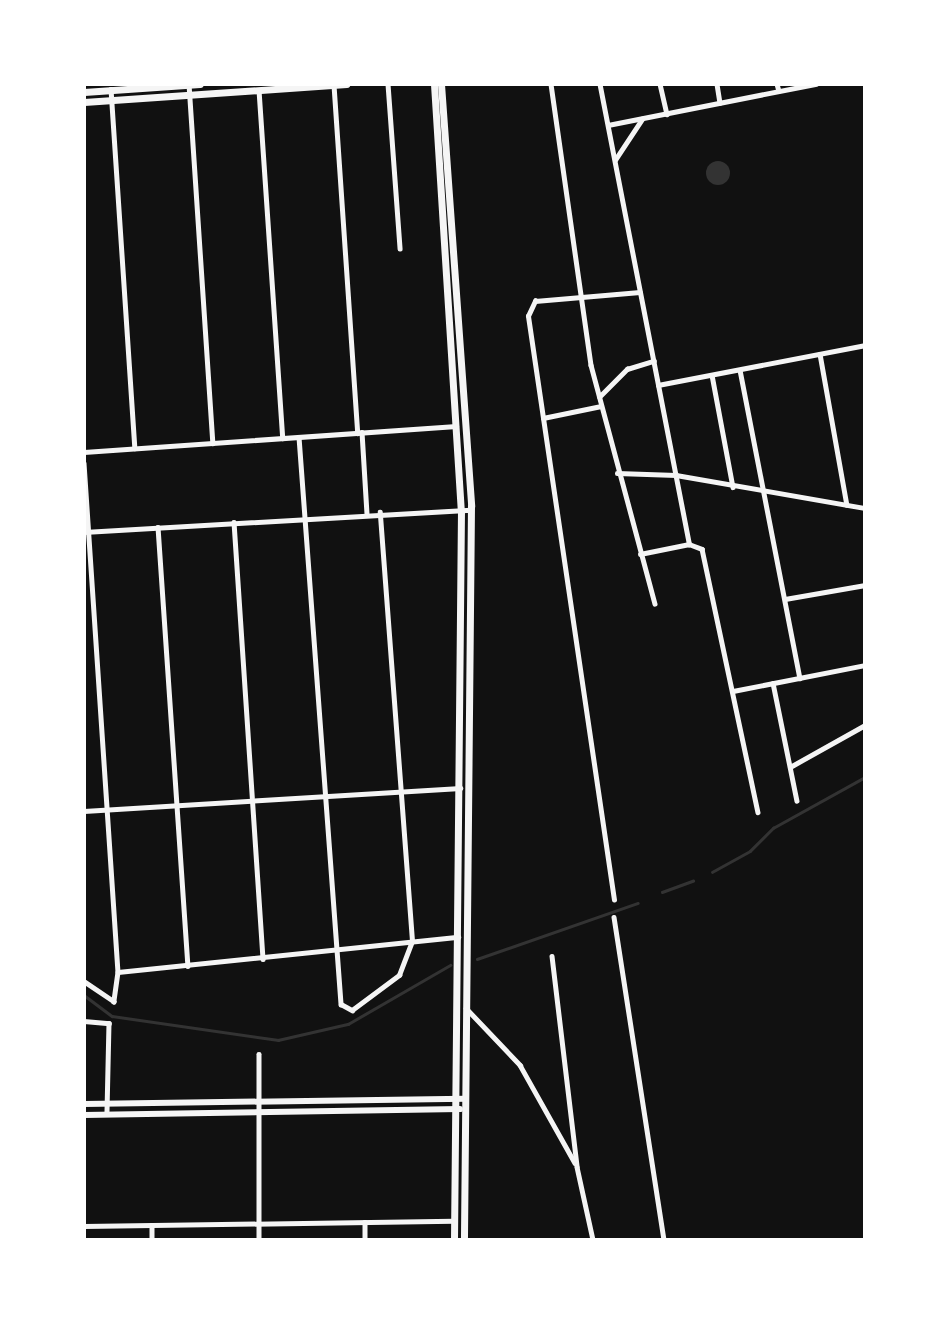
<!DOCTYPE html>
<style>
body{margin:0}
#map{position:relative;width:949px;height:1324px;overflow:hidden;background:#111;font-family:Jost,sans-serif}
div>[style]{position:absolute}
.water>*{inset:0;background:#333}
.round{border-radius:50%}
.stream>*{height:2.5px;margin:-1.25px;padding:0 1.25px;transform-origin:1.25px;border-radius:1.25px;background:#333}
.minor>*{height:4.5px;margin:-2.25px;padding:0 2.25px;transform-origin:2.25px;border-radius:2.25px;background:#f5f5f5}
.tertiary>*{height:6px;margin:-3px;padding:0 3px;transform-origin:3px;border-radius:3px;background:#f5f5f5}
.secondary>*{height:7px;margin:-3.5px;padding:0 3.5px;transform-origin:3.5px;border-radius:3.5px;background:#f5f5f5}
.primary>*{height:7px;margin:-3.5px;padding:0 3.5px;transform-origin:3.5px;border-radius:3.5px;background:#f5f5f5}
span{translate:-50% -50%;white-space:nowrap;text-align:center;line-height:1.15;-webkit-text-stroke:7px #fff;paint-order:stroke}
.frame{position:absolute;inset:0;border:86px solid #fff;pointer-events:none}
</style>
<div id="map">
<div class="water">
<div class="round" style="left:706px;top:161px;width:24px;height:24px"></div>
</div>
<div class="stream">
<div style="left:712px;top:872px;width:43px;rotate:-28.9deg"></div>
<div style="left:750px;top:851px;width:33px;rotate:-45deg"></div>
<div style="left:773px;top:828px;width:105px;rotate:-29deg"></div>
<div style="left:662px;top:892px;width:33px;rotate:-20deg"></div>
<div style="left:477px;top:959px;width:170px;rotate:-19.2deg"></div>
<div style="left:84px;top:995px;width:35px;rotate:37deg"></div>
<div style="left:112px;top:1016px;width:168px;rotate:8.2deg"></div>
<div style="left:278px;top:1040px;width:72px;rotate:-12.9deg"></div>
<div style="left:348px;top:1024px;width:118px;rotate:-30deg"></div>
</div>
<div class="minor">
<div style="left:189px;top:84px;width:360px;rotate:86.2deg"></div>
<div style="left:388px;top:84px;width:165px;rotate:85.8deg"></div>
<div style="left:551px;top:84px;width:284px;rotate:81.9deg"></div>
<div style="left:591px;top:365px;width:247px;rotate:75deg"></div>
<div style="left:600px;top:84px;width:469px;rotate:79deg"></div>
<div style="left:660px;top:84px;width:31px;rotate:77deg"></div>
<div style="left:717px;top:84px;width:19px;rotate:81deg"></div>
<div style="left:777px;top:84px;width:7px;rotate:74deg"></div>
<div style="left:334px;top:85px;width:349px;rotate:86.1deg"></div>
<div style="left:111px;top:89px;width:360px;rotate:86.2deg"></div>
<div style="left:259px;top:90px;width:349px;rotate:86.1deg"></div>
<div style="left:608px;top:125px;width:212px;rotate:-11.2deg"></div>
<div style="left:615px;top:160px;width:49px;rotate:-56.6deg"></div>
<div style="left:820px;top:354px;width:153px;rotate:79.9deg"></div>
<div style="left:740px;top:370px;width:314px;rotate:79deg"></div>
<div style="left:712px;top:375px;width:114px;rotate:79.4deg"></div>
<div style="left:658px;top:385px;width:211px;rotate:-10.9deg"></div>
<div style="left:599px;top:397px;width:40px;rotate:-45deg"></div>
<div style="left:627px;top:369px;width:28px;rotate:-17deg"></div>
<div style="left:543px;top:418px;width:59px;rotate:-11.7deg"></div>
<div style="left:362px;top:432px;width:81px;rotate:86.5deg"></div>
<div style="left:299px;top:437px;width:569px;rotate:85.76deg"></div>
<div style="left:341px;top:1004px;width:13px;rotate:29deg"></div>
<div style="left:352px;top:1010px;width:59px;rotate:-36.7deg"></div>
<div style="left:399px;top:975px;width:36px;rotate:-69deg"></div>
<div style="left:412px;top:941px;width:430px;rotate:-94.3deg"></div>
<div style="left:84px;top:452px;width:373px;rotate:-4deg"></div>
<div style="left:84px;top:463px;width:510px;rotate:86.18deg"></div>
<div style="left:118px;top:972px;width:30px;rotate:98deg"></div>
<div style="left:114px;top:1002px;width:36px;rotate:-146deg"></div>
<div style="left:617px;top:473px;width:59px;rotate:1.9deg"></div>
<div style="left:676px;top:475px;width:192px;rotate:9.9deg"></div>
<div style="left:234px;top:522px;width:438px;rotate:86.2deg"></div>
<div style="left:158px;top:527px;width:440px;rotate:86.1deg"></div>
<div style="left:84px;top:532px;width:387px;rotate:-3.3deg"></div>
<div style="left:640px;top:554px;width:50px;rotate:-11.5deg"></div>
<div style="left:689px;top:544px;width:14px;rotate:21deg"></div>
<div style="left:702px;top:549px;width:269px;rotate:78deg"></div>
<div style="left:785px;top:599px;width:81px;rotate:-9.9deg"></div>
<div style="left:773px;top:683px;width:120px;rotate:78.5deg"></div>
<div style="left:733px;top:691px;width:135px;rotate:-11.1deg"></div>
<div style="left:790px;top:767px;width:86px;rotate:-29.2deg"></div>
<div style="left:84px;top:811px;width:377px;rotate:-3.5deg"></div>
<div style="left:614px;top:900px;width:590px;rotate:-98.38deg"></div>
<div style="left:528px;top:316px;width:17px;rotate:-65deg"></div>
<div style="left:535px;top:301px;width:105px;rotate:-4.9deg"></div>
<div style="left:614px;top:917px;width:327px;rotate:81.2deg"></div>
<div style="left:552px;top:956px;width:212px;rotate:83.2deg"></div>
<div style="left:577px;top:1167px;width:75px;rotate:77.6deg"></div>
<div style="left:118px;top:972px;width:342px;rotate:-5.9deg"></div>
<div style="left:466px;top:1008px;width:79px;rotate:46.5deg"></div>
<div style="left:520px;top:1065px;width:112px;rotate:60.7deg"></div>
<div style="left:84px;top:1021px;width:25px;rotate:5deg"></div>
<div style="left:109px;top:1023px;width:91px;rotate:91.3deg"></div>
<div style="left:259px;top:1054px;width:186px;rotate:90deg"></div>
<div style="left:365px;top:1222px;width:18px;rotate:90deg"></div>
<div style="left:152px;top:1225px;width:15px;rotate:90deg"></div>
<div style="left:84px;top:1226px;width:369px;rotate:-0.8deg"></div>
</div>
<div class="tertiary">
<div style="left:84px;top:1104px;width:381px;rotate:-0.8deg"></div>
<div style="left:84px;top:1115px;width:376px;rotate:-0.9deg"></div>
</div>
<div class="secondary">
<div style="left:84px;top:92px;width:116px;rotate:-3.9deg"></div>
<div style="left:84px;top:102px;width:263px;rotate:-3.9deg"></div>
</div>
<div class="primary">
<div style="left:434px;top:84px;width:427px;rotate:86.4deg"></div>
<div style="left:461px;top:510px;width:730px;rotate:90.55deg"></div>
<div style="left:441px;top:84px;width:423px;rotate:85.9deg"></div>
<div style="left:471px;top:506px;width:734px;rotate:90.55deg"></div>
</div>
<div class="frame"></div>
</div>
